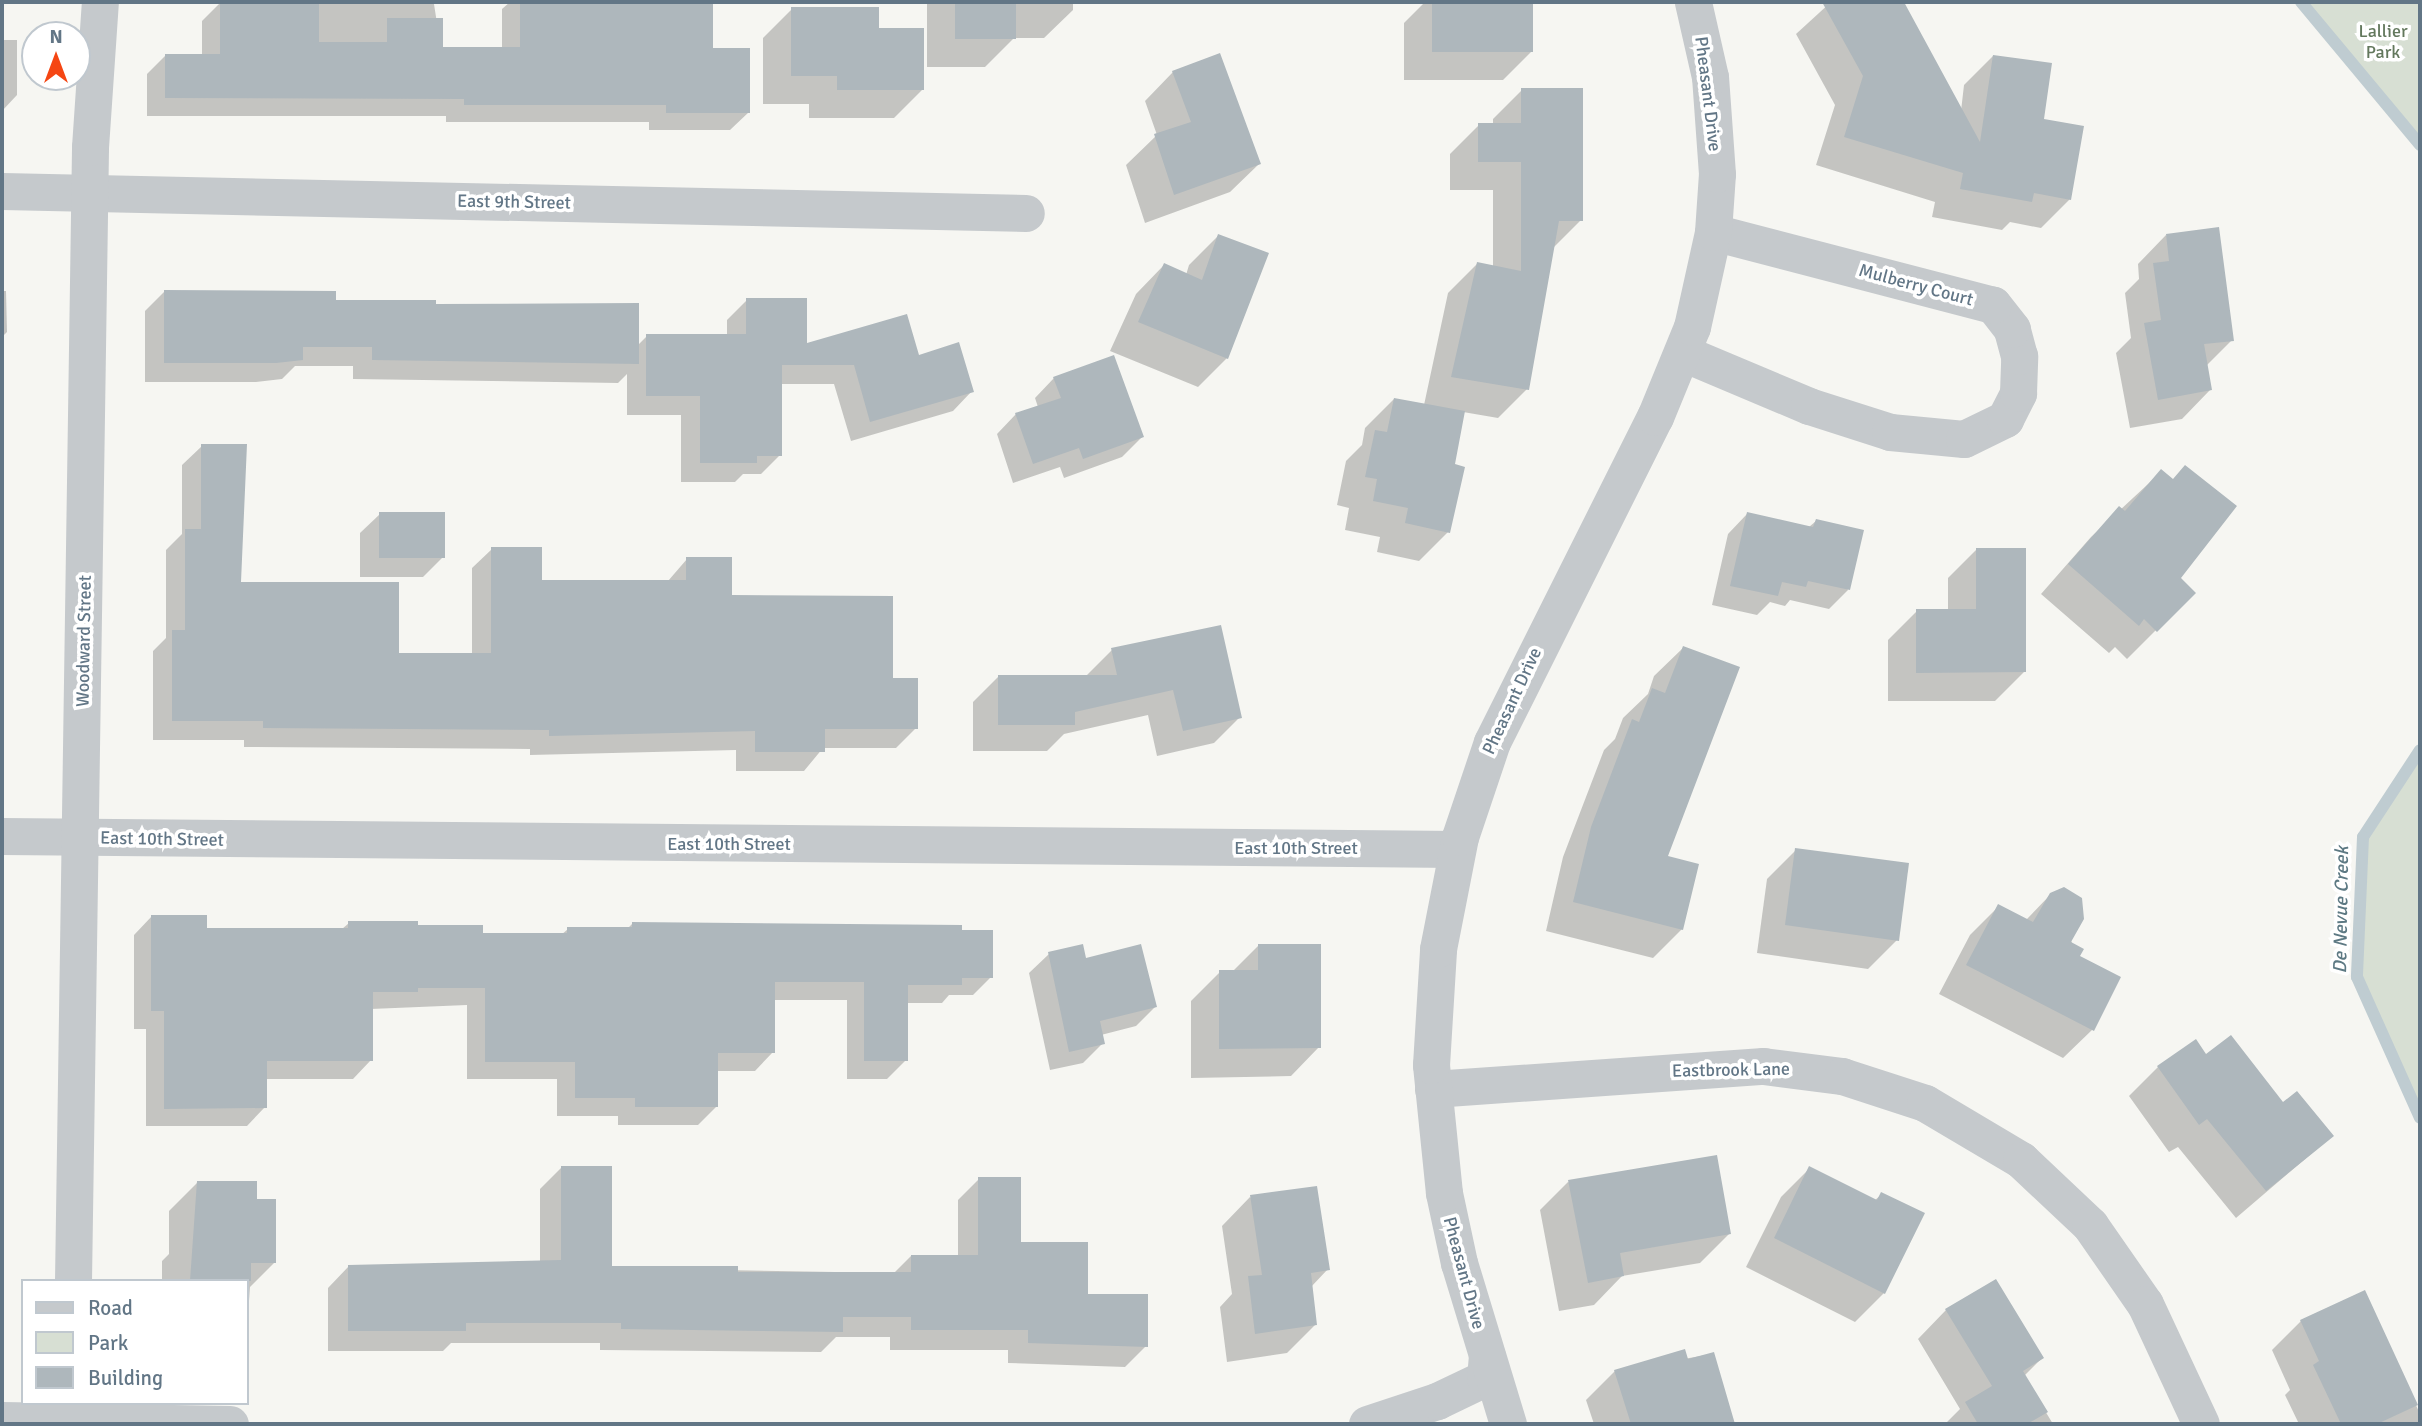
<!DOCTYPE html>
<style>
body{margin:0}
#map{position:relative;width:2422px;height:1426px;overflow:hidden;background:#f6f6f2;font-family:Signika,sans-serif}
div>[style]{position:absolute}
.green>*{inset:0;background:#d7dfd3}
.shadow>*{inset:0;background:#0003}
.stream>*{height:12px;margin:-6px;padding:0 6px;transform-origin:6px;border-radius:6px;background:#bfccd1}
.building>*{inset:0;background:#aeb7bc}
.street>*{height:37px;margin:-18.5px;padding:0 18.5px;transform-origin:18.5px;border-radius:18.5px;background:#c5c9cc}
span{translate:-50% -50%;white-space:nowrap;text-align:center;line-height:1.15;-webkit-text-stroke:7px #fff;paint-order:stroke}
.park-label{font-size:18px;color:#63785d}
.street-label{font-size:18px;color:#627686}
.water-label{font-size:19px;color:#5d7983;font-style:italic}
.frame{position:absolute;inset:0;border:4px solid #627686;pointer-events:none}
.legend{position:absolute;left:21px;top:1279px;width:228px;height:126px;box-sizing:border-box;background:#fff;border:2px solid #c0c8cf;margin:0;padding:9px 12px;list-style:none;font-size:21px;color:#627686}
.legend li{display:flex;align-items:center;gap:14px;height:35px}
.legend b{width:35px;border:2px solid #c0c8cf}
.north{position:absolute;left:21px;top:21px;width:70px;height:70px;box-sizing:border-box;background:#fff;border:2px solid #c0c8cf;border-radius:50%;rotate:0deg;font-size:19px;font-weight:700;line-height:28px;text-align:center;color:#627686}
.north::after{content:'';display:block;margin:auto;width:24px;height:32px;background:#f54613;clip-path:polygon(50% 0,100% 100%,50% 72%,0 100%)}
</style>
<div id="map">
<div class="green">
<div style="clip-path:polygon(2301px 2px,2420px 2px,2420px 145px)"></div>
<div style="clip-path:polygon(2420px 750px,2420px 1118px,2357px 977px,2363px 837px)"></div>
</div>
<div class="shadow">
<div style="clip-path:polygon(510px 2px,711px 2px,711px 50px,749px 112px,730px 130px,649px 130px,649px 122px,446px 122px,446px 116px,147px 116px,147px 74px,165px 56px,202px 56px,202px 21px,220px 3px,434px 4px,441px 49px,502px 49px,502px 9px)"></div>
<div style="clip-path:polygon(927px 2px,1073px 2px,1073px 10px,1044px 38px,1014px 38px,985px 67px,927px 67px)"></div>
<div style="clip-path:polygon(1425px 2px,1532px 2px,1532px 51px,1503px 80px,1404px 80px,1404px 23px)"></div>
<div style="clip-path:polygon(1831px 2px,1902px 2px,1961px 111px,1964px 85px,1993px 56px,2042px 121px,2070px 199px,2041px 228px,2010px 222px,2002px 230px,1932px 217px,1935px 202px,1816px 165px,1835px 105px,1796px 34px)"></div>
<div style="clip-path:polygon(792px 9px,877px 30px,923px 89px,894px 118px,809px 118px,809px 104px,763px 104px,763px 38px)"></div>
<div style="clip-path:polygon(2px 40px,17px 40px,17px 95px,2px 111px)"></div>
<div style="clip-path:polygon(1173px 72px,1259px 164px,1230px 192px,1145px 223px,1126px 165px,1157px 135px,1145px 101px)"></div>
<div style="clip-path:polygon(1522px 90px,1581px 220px,1552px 249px,1527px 389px,1498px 418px,1463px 412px,1453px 466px,1448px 532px,1419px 561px,1377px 552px,1380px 537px,1345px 530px,1349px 508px,1337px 505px,1346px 461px,1362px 445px,1365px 428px,1394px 399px,1424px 405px,1448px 293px,1477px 264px,1493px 267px,1493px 190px,1450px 190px,1450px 154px,1479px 125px,1493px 125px,1493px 119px)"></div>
<div style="clip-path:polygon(2166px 235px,2232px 340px,2206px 366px,2210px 390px,2182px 419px,2130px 428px,2116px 353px,2131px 338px,2125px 293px,2139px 279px,2138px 264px)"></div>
<div style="clip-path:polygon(1218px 236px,1227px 358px,1198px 387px,1110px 351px,1136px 294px,1164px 265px,1186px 275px,1189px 265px)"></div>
<div style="clip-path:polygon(2px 291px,6px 291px,7px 332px,2px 337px)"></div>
<div style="clip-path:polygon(165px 291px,434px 306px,637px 346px,647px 336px,727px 336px,727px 320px,747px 300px,805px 345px,917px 357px,972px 391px,953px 411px,851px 441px,834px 384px,780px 384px,780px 455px,761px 474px,743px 474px,735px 482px,681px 482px,681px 415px,627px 415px,627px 374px,618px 383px,353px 379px,353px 366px,295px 366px,282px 379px,256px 382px,145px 382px,145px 311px)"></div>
<div style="clip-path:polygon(1054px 378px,1142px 437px,1122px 457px,1064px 478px,1060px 467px,1013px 483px,997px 434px,1016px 414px,1038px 407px,1035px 398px)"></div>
<div style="clip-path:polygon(202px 446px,239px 583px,398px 655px,472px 655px,472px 568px,492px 549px,540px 581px,668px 581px,687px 559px,730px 597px,891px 680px,916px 728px,896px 748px,823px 748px,804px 771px,736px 771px,736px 750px,530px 755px,530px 749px,244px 747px,244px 740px,153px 740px,153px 651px,166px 638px,166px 550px,182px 534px,182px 465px)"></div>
<div style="clip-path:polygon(2161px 472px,2178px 578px,2193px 593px,2127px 659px,2115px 647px,2109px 653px,2041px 594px,2091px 537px)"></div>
<div style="clip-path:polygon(380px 514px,443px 557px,423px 577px,360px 577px,360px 533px)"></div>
<div style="clip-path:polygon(1747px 514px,1809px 527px,1816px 521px,1848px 590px,1829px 609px,1790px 600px,1785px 606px,1770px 602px,1757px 615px,1712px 605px,1728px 534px)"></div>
<div style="clip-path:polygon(1977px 549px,2024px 672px,1995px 701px,1888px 701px,1888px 640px,1917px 611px,1948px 611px,1948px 578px)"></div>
<div style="clip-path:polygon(1683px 648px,1665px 857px,1682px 929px,1653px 958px,1546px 931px,1563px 857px,1604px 750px,1615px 739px,1623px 718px,1648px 694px,1654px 676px)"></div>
<div style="clip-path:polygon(1112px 650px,1240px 717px,1214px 743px,1157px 756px,1148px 715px,1064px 734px,1047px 751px,973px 751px,973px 702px,999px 676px,1086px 676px)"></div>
<div style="clip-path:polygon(1796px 850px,1897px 940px,1868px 969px,1757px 953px,1767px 879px)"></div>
<div style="clip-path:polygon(2051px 894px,2078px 957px,2092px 1030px,2063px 1058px,1939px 994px,1970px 935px,1999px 906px,2026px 920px)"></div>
<div style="clip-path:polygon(152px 916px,205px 929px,342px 929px,349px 923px,481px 935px,561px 935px,568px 929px,627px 929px,632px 924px,960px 932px,991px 977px,973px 995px,949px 995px,942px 1003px,906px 1003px,906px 1060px,887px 1079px,847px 1079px,847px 1000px,773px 1000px,773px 1052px,755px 1071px,716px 1071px,716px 1107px,698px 1125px,618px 1125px,618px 1116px,557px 1116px,557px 1079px,467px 1079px,467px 1005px,371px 1009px,371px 1060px,353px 1079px,265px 1079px,265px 1107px,247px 1126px,146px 1126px,146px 1029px,134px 1029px,134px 935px)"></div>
<div style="clip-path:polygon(1258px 946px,1319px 1047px,1291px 1076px,1191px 1078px,1191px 1001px,1220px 972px,1232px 972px)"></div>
<div style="clip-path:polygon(1049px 954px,1084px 960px,1155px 1007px,1136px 1026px,1101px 1035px,1103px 1043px,1083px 1063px,1050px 1070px,1029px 973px)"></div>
<div style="clip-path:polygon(2195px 1041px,2206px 1056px,2332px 1136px,2236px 1218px,2178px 1147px,2169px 1152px,2129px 1096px,2158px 1067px)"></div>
<div style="clip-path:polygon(561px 1168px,610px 1268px,894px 1273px,911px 1256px,958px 1256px,958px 1200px,979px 1179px,1019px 1244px,1146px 1346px,1125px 1367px,1008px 1363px,1008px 1350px,890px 1350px,890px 1337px,836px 1337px,821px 1352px,600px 1350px,600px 1343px,451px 1343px,443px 1351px,328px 1351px,328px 1288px,349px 1266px,540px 1263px,540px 1189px)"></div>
<div style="clip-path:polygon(1810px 1168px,1874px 1201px,1882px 1194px,1884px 1293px,1855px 1322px,1746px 1267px,1781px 1197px)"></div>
<div style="clip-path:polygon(198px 1182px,255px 1201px,275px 1262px,250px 1287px,247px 1329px,247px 1281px,162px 1281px,162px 1261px,169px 1254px,169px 1211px)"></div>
<div style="clip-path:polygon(1568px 1182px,1729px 1234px,1700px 1263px,1622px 1276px,1594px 1305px,1559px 1311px,1540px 1210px)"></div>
<div style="clip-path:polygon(1250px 1197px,1328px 1269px,1311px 1287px,1316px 1324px,1287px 1353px,1227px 1362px,1220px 1307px,1232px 1294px,1222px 1226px)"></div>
<div style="clip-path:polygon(2364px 1292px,2420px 1414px,2420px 1424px,2299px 1424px,2285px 1395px,2290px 1390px,2272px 1350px,2301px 1321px)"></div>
<div style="clip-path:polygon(1946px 1310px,2042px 1358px,2024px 1376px,2053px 1424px,1945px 1424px,1960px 1409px,1918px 1339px)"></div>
<div style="clip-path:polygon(1712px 1354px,1733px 1424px,1594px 1424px,1586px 1400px,1615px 1371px)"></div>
</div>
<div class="stream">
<div style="left:2301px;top:2px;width:186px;rotate:50.2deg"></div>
<div style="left:2420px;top:750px;width:104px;rotate:123.2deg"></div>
<div style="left:2363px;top:837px;width:140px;rotate:92.5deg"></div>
<div style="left:2357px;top:977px;width:154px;rotate:65.9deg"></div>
</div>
<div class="building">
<div style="clip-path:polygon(220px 2px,319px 2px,319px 42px,387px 42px,387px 18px,443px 18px,443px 47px,520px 47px,520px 2px,713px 2px,713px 48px,750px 48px,750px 113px,666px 113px,666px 105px,464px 105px,464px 99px,165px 98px,165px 54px,220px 54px)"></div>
<div style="clip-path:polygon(955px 2px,1016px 2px,1016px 39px,955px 39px)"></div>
<div style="clip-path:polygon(1432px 2px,1533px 2px,1533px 52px,1432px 52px)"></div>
<div style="clip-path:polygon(1822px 2px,1904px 2px,1980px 142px,1993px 55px,2052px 63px,2044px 119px,2084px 126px,2071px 200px,2034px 193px,2032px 202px,1960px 189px,1963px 173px,1844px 137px,1863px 76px)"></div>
<div style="clip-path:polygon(791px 7px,879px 7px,879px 28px,924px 28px,924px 90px,837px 90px,837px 76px,791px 76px)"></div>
<div style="clip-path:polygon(1220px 53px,1261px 164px,1174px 195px,1154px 134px,1191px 122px,1172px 71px)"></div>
<div style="clip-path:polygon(1521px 88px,1583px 88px,1583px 221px,1559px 221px,1529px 390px,1451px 377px,1477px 262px,1521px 271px,1521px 162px,1478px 162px,1478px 123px,1521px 123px)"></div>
<div style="clip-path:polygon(2219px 227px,2234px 341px,2204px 344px,2212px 390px,2158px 400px,2144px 323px,2161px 320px,2153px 263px,2169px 261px,2166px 234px)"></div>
<div style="clip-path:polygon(1218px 234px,1269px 253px,1228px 359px,1138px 322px,1164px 263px,1202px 280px)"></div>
<div style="clip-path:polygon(164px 290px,336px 291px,336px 300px,436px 300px,436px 304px,639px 303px,639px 364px,372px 360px,372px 347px,303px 347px,303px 360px,276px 363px,164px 363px)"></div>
<div style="clip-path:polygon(746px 298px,807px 298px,807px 343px,907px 314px,919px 355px,959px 342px,974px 392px,870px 422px,854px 365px,782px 365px,782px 456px,757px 456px,757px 463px,700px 463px,700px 396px,646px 396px,646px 334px,746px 334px)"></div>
<div style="clip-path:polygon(1114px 355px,1144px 437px,1083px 459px,1079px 448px,1033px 464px,1015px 413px,1061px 398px,1053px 377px)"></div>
<div style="clip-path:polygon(1394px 398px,1465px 411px,1455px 464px,1465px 467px,1450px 533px,1405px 523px,1408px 508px,1373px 501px,1377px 479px,1365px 477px,1375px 430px,1387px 432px)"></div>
<div style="clip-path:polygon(201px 444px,247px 444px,241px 582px,399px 582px,399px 653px,491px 653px,491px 547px,542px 547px,542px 580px,686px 580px,686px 557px,732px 557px,732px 595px,893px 596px,893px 678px,918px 678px,918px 729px,825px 729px,825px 752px,755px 752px,755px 731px,549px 736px,549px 730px,263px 728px,263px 721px,172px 721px,172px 630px,185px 630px,185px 529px,201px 529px)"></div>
<div style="clip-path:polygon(2185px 465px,2237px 506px,2181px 578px,2196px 593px,2157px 632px,2144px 619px,2139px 626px,2068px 564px,2119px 506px,2125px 511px,2161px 469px,2173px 479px)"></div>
<div style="clip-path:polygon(379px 512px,445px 512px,445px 558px,379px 558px)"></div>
<div style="clip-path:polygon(1747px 512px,1813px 527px,1816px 519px,1864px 530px,1850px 590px,1808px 581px,1806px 587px,1782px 582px,1778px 596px,1730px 586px)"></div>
<div style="clip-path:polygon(1976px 548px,2026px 548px,2026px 672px,1916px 673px,1916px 609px,1976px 609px)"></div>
<div style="clip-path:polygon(1221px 625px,1242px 718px,1183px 731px,1173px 690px,1075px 712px,1075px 725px,998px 725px,998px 675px,1117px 675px,1111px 648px)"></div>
<div style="clip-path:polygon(1683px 646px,1740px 667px,1668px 856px,1699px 864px,1683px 930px,1573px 902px,1591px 827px,1632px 719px,1639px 722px,1652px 688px,1665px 693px)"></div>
<div style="clip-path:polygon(1795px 848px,1909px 863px,1899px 941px,1785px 925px)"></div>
<div style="clip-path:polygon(2064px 887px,2082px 898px,2084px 919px,2071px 942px,2084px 949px,2080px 956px,2121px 977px,2094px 1031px,1966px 965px,1998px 904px,2033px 922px,2050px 893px)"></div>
<div style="clip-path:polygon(151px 915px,207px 915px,207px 928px,348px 928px,348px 921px,418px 921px,418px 925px,483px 925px,483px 933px,567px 933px,567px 927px,632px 927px,632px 922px,962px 925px,962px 930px,993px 930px,993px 978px,962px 978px,962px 985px,908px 985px,908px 1061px,864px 1061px,864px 982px,775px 982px,775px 1053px,718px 1053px,718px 1107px,635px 1107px,635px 1098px,575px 1098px,575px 1062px,485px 1062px,485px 988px,418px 988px,418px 992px,373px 992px,373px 1061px,267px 1061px,267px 1108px,164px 1109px,164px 1011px,151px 1011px)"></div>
<div style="clip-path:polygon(1083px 944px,1086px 958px,1141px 944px,1157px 1007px,1100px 1021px,1105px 1044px,1069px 1052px,1048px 952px)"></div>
<div style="clip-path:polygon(1258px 944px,1321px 944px,1321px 1048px,1219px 1049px,1219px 970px,1258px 970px)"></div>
<div style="clip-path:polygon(2231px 1035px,2283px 1102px,2297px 1091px,2334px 1136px,2266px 1191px,2207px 1119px,2199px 1125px,2157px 1066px,2196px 1039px,2206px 1054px)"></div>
<div style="clip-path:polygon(1717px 1155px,1731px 1234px,1620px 1253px,1624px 1276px,1588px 1283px,1568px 1180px)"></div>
<div style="clip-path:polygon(561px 1166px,612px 1166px,612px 1266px,738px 1266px,738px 1272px,911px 1272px,911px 1255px,978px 1255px,978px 1177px,1021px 1177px,1021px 1242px,1088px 1242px,1088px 1294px,1148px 1294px,1148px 1347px,1028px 1343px,1028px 1330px,911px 1330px,911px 1317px,843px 1317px,843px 1332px,621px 1329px,621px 1323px,466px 1323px,466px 1331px,348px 1331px,348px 1265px,561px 1260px)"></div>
<div style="clip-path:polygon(1809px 1166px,1877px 1200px,1881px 1192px,1925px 1213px,1885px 1294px,1774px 1238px)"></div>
<div style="clip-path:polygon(197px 1181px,257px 1181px,257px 1199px,276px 1199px,276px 1263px,251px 1263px,251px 1281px,190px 1281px)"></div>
<div style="clip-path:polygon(1317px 1186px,1330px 1270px,1311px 1273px,1317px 1325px,1255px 1334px,1248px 1276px,1262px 1275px,1250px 1195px)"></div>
<div style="clip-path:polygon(1996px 1279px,2044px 1358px,2023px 1371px,2048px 1412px,2027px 1424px,1978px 1424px,1965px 1402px,1992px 1386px,1945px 1309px)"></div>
<div style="clip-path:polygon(2365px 1290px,2418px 1405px,2377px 1424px,2341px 1424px,2313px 1365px,2319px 1361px,2300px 1320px)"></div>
<div style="clip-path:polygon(1685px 1349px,1688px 1359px,1714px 1352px,1735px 1424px,1631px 1424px,1614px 1370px)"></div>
</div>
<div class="street">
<div style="left:2px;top:191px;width:1024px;rotate:1.23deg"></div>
<div style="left:1683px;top:353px;width:137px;rotate:22.8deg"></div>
<div style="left:1809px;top:406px;width:85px;rotate:17.8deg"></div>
<div style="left:1890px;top:432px;width:74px;rotate:5.4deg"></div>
<div style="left:1964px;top:439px;width:46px;rotate:-26deg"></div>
<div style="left:2005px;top:419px;width:29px;rotate:-63deg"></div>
<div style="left:2018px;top:393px;width:37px;rotate:-88deg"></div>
<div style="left:2019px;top:356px;width:28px;rotate:-105deg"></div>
<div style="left:2012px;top:329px;width:31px;rotate:-128deg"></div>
<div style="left:1993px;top:305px;width:289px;rotate:-165.4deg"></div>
<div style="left:2px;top:836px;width:1455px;rotate:0.51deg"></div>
<div style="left:1433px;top:1089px;width:331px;rotate:-4deg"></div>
<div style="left:1763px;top:1066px;width:80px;rotate:7.2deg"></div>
<div style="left:1842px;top:1076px;width:87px;rotate:18deg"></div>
<div style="left:1925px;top:1103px;width:112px;rotate:30.7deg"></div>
<div style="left:2021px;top:1160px;width:95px;rotate:43.3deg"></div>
<div style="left:2090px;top:1225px;width:96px;rotate:55.2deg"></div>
<div style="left:2145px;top:1304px;width:132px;rotate:65deg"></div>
<div style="left:73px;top:1281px;width:1134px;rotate:-89.14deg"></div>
<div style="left:90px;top:147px;width:145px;rotate:-86.1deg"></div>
<div style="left:2px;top:1420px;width:228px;rotate:1deg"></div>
<div style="left:1367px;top:1424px;width:74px;rotate:-18.2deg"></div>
<div style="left:1437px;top:1401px;width:53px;rotate:-25.6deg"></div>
<div style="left:1485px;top:1378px;width:22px;rotate:-85deg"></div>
<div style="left:1508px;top:1424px;width:168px;rotate:-106.9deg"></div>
<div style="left:1459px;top:1263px;width:72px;rotate:-102.1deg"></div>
<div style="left:1444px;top:1193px;width:129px;rotate:-95.8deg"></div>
<div style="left:1431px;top:1065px;width:116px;rotate:-86.5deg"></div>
<div style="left:1438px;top:949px;width:114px;rotate:-78.9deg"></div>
<div style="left:1460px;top:837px;width:100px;rotate:-71.4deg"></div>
<div style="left:1492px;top:742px;width:364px;rotate:-63.4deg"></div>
<div style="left:1655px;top:417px;width:97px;rotate:-67.7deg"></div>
<div style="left:1692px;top:327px;width:97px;rotate:-77.5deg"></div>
<div style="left:1713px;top:232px;width:58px;rotate:-86.1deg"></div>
<div style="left:1717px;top:174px;width:97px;rotate:-94.1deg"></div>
<div style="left:1710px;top:77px;width:77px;rotate:-102.8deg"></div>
</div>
<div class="park-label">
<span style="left:2383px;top:42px">Lallier<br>Park</span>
</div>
<div class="street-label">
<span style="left:1708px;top:94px;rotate:83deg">Pheasant Drive</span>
<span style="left:514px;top:202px;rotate:1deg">East 9th Street</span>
<span style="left:1916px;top:285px;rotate:15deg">Mulberry Court</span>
<span style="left:84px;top:641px;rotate:-89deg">Woodward Street</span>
<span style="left:1512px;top:701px;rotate:-65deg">Pheasant Drive</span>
<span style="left:162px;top:839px;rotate:1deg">East 10th Street</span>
<span style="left:729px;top:844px">East 10th Street</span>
<span style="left:1296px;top:848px">East 10th Street</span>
<span style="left:1731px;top:1070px;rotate:-1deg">Eastbrook Lane</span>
<span style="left:1464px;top:1273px;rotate:75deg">Pheasant Drive</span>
</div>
<div class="water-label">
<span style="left:2342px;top:910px;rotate:-89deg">De Nevue Creek</span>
</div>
<div class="frame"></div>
<ul class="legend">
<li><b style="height:9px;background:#c5c9cc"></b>Road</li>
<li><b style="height:19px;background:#d7dfd3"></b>Park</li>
<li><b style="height:19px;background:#aeb7bc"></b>Building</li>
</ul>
<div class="north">N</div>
</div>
